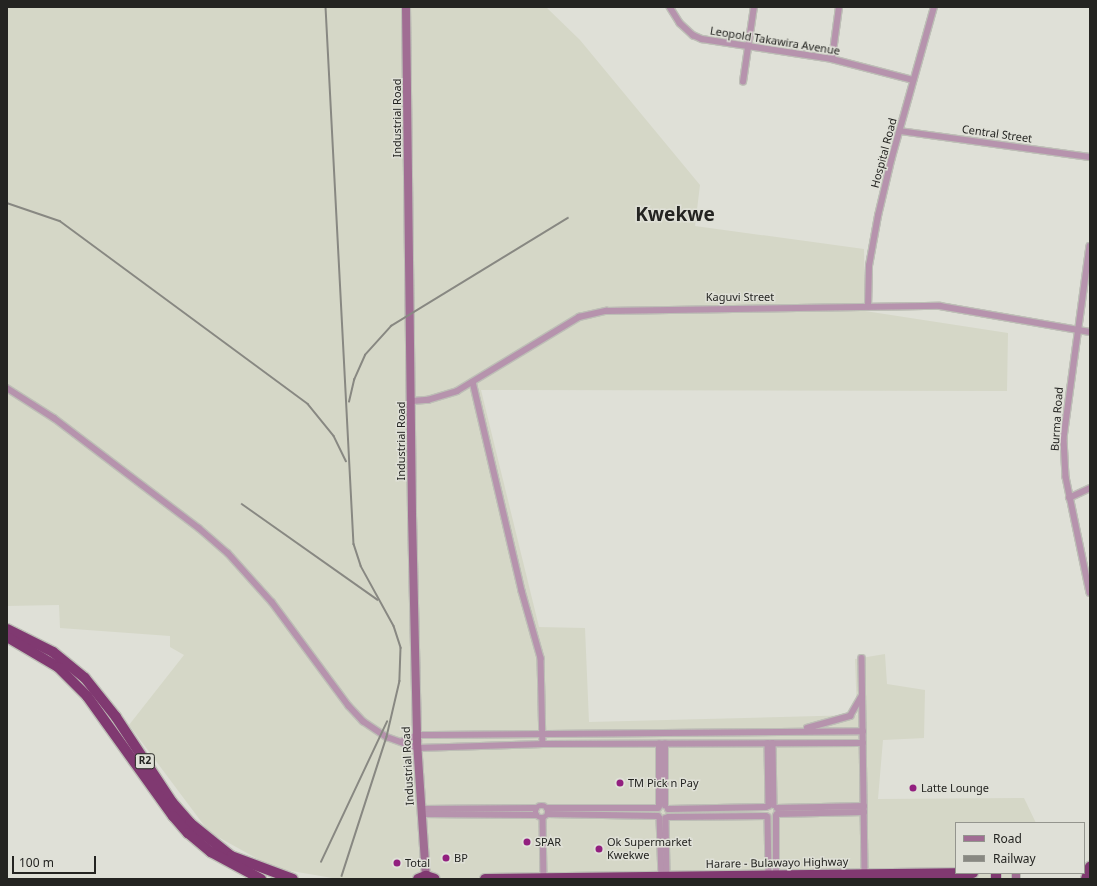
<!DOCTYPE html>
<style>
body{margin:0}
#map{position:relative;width:1097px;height:886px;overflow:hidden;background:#dfe0d7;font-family:"Noto Sans",sans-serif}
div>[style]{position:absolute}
.built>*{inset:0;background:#d5d7c7}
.roads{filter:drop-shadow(1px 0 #bdbeb6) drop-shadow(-1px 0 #bdbeb6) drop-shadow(0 1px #bdbeb6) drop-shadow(0 -1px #bdbeb6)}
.street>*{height:5.5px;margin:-2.75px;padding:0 2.75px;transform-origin:2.75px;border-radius:2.75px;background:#b693ad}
.street>.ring{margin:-2.75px;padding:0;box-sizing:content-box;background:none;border:5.5px solid #b693ad;border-radius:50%}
.secondary>*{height:8px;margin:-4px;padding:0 4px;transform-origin:4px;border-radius:4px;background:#a06d93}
.highway>*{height:10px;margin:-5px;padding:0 5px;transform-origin:5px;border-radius:5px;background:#803971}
.rail>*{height:1.5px;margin:-0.75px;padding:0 0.75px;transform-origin:0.75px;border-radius:0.75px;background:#888882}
.dots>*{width:11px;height:11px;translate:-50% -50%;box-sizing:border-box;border:2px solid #dfe0d7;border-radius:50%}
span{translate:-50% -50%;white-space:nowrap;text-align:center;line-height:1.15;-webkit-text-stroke:3px #dfe0d7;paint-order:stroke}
.shield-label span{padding:1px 3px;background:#dfe0d7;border:1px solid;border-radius:3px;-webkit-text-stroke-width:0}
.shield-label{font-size:10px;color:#242421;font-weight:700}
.street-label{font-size:11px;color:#242421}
.poi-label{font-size:11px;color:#242421}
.left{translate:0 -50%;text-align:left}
.town-label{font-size:19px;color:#242421;font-weight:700}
.frame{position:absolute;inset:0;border:8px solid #242421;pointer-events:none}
.legend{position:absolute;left:955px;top:822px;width:130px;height:52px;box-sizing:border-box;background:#dfe0d7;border:1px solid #94958e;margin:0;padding:5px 7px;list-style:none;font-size:12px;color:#242421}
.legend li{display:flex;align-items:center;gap:8px;height:20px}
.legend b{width:20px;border:1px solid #94958e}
.scale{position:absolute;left:12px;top:856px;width:84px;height:18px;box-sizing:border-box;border:2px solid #242421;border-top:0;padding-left:5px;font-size:12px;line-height:14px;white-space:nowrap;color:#242421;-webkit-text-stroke:3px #dfe0d7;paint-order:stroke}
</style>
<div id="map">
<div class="built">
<div style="clip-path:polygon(7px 7px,547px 8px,580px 40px,700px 185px,695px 226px,864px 249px,865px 311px,1008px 333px,1007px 391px,481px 390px,539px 627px,585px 628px,589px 722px,857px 715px,855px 659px,885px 654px,887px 684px,925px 690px,924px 738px,883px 740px,878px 799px,1024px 798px,1036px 823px,956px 823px,956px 873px,1013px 873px,1013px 879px,338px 879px,274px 868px,209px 832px,129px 725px,184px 655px,170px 647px,170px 636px,60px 628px,59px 605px,7px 606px)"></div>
</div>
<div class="roads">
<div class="street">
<div style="left:670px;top:7px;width:19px;rotate:58deg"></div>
<div style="left:680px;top:23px;width:18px;rotate:43deg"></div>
<div style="left:693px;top:35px;width:10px;rotate:24deg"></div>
<div style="left:702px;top:39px;width:132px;rotate:8.7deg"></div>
<div style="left:832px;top:59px;width:84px;rotate:14.5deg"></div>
<div style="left:832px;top:59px;width:52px;rotate:-82.3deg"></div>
<div style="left:743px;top:82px;width:76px;rotate:-81.7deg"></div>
<div style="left:900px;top:131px;width:192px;rotate:7.8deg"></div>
<div style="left:1090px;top:246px;width:195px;rotate:97.7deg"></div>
<div style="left:1064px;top:439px;width:38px;rotate:87deg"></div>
<div style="left:1066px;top:477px;width:118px;rotate:78.3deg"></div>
<div style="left:868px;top:307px;width:41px;rotate:-88.6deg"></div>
<div style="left:869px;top:266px;width:51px;rotate:-79.8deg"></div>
<div style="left:878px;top:216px;width:57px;rotate:-76.7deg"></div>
<div style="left:891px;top:161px;width:160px;rotate:-74.4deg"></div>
<div style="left:473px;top:382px;width:215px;rotate:76.8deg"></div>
<div style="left:522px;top:591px;width:70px;rotate:74.2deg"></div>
<div style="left:541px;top:658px;width:86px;rotate:88.7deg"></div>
<div style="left:7px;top:388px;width:56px;rotate:32.6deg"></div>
<div style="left:54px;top:418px;width:182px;rotate:37.2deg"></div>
<div style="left:199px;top:528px;width:38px;rotate:41deg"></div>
<div style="left:228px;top:553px;width:66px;rotate:48.1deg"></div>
<div style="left:272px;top:602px;width:129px;rotate:53.5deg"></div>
<div style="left:349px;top:706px;width:21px;rotate:47deg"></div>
<div style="left:363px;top:721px;width:29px;rotate:34deg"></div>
<div style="left:387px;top:737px;width:33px;rotate:20deg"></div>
<div style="left:418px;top:748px;width:125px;rotate:-1.8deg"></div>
<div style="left:543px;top:744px;width:320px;rotate:-0.2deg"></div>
<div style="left:412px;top:401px;width:16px;rotate:-4deg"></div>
<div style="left:428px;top:400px;width:30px;rotate:-17deg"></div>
<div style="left:457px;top:391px;width:143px;rotate:-31.2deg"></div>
<div style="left:579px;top:317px;width:28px;rotate:-13deg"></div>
<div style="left:606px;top:311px;width:334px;rotate:-0.9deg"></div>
<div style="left:940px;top:306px;width:152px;rotate:9.8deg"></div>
<div style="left:1069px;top:498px;width:23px;rotate:-25deg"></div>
<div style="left:862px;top:658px;width:219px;rotate:89.2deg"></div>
<div style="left:807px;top:728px;width:45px;rotate:-15.6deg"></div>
<div style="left:850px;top:716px;width:22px;rotate:-60deg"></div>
<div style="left:403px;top:741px;width:15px;rotate:-23deg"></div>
<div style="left:417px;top:735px;width:19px"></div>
<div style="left:436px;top:735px;width:427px;rotate:-0.5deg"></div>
<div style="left:768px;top:743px;width:63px;rotate:89.1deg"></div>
<div style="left:773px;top:743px;width:62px;rotate:89.1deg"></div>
<div class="ring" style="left:536px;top:806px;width:6.5px;height:6.5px"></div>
<div style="left:665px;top:806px;width:62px;rotate:-90deg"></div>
<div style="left:659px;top:807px;width:63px;rotate:-90deg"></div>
<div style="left:547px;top:808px;width:111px"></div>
<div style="left:777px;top:808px;width:87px;rotate:-1.3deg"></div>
<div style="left:422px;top:809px;width:114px;rotate:-0.5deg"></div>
<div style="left:668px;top:809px;width:98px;rotate:-1.2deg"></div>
<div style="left:422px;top:814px;width:114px;rotate:0.5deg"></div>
<div style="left:548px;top:814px;width:110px;rotate:1deg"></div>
<div style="left:777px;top:814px;width:87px;rotate:-1.3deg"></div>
<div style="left:668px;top:817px;width:98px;rotate:-0.6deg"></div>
<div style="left:768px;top:817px;width:60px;rotate:89deg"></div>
<div style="left:543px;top:818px;width:61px;rotate:89.1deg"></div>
<div style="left:660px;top:818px;width:61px;rotate:88.1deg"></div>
<div style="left:666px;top:818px;width:60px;rotate:89deg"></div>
<div style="left:776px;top:877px;width:61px;rotate:-90deg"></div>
</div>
<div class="secondary">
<div style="left:406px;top:7px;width:508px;rotate:89.32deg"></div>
<div style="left:412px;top:515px;width:227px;rotate:88.7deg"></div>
<div style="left:417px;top:742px;width:134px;rotate:86.2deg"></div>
<div style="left:1016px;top:879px;width:6px;rotate:-90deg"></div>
</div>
<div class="highway">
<div style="left:7px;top:629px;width:51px;rotate:26.6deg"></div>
<div style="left:53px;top:652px;width:41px;rotate:39.1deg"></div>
<div style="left:85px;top:678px;width:50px;rotate:51.5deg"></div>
<div style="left:116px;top:717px;width:102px;rotate:56.6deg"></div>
<div style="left:172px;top:802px;width:28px;rotate:49deg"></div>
<div style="left:190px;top:823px;width:53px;rotate:38.8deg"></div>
<div style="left:231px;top:856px;width:66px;rotate:20.4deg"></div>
<div style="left:7px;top:637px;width:59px;rotate:30.5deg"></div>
<div style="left:58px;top:667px;width:41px;rotate:45deg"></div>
<div style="left:87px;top:696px;width:148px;rotate:54.4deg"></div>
<div style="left:173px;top:816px;width:23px;rotate:49deg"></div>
<div style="left:188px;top:833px;width:30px;rotate:40deg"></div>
<div style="left:211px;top:852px;width:57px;rotate:28.4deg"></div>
<div style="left:996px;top:873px;width:6px;rotate:90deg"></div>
<div style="left:418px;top:879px;width:9px;rotate:-21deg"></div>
<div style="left:426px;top:876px;width:9px;rotate:18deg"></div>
<div style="left:485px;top:879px;width:488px;rotate:-0.7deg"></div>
<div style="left:1086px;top:879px;width:13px;rotate:-72deg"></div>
</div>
</div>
<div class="rail">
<div style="left:326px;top:7px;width:538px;rotate:87.02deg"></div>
<div style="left:354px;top:544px;width:23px;rotate:72deg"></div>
<div style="left:361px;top:566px;width:68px;rotate:61.2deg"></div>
<div style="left:394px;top:626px;width:23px;rotate:72deg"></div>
<div style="left:401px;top:648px;width:33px;rotate:92deg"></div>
<div style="left:400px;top:681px;width:57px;rotate:103.1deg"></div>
<div style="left:387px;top:737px;width:146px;rotate:107.9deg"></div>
<div style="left:7px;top:203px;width:56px;rotate:18.8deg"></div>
<div style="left:60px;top:221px;width:308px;rotate:36.4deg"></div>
<div style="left:308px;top:404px;width:41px;rotate:50.9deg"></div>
<div style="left:334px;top:436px;width:28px;rotate:64deg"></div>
<div style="left:349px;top:402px;width:23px;rotate:-77deg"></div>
<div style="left:354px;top:380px;width:27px;rotate:-66deg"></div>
<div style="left:365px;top:355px;width:39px;rotate:-48deg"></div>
<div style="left:391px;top:326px;width:207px;rotate:-31.4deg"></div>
<div style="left:242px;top:504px;width:166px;rotate:35.2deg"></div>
<div style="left:321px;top:862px;width:155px;rotate:-64.8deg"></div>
</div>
<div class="dots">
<div style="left:620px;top:783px;background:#921f7f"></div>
<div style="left:913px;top:788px;background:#921f7f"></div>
<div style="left:527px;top:842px;background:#921f7f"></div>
<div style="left:599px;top:849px;background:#921f7f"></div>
<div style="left:446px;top:858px;background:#921f7f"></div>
<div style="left:397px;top:863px;background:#921f7f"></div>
</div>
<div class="shield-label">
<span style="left:145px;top:761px">R2</span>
</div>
<div class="street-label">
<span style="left:775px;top:41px;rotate:9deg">Leopold Takawira Avenue</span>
<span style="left:397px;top:118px;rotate:-90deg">Industrial Road</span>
<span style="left:997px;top:134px;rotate:8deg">Central Street</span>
<span style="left:884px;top:153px;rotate:-75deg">Hospital Road</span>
<span style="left:740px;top:297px">Kaguvi Street</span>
<span style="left:1057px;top:419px;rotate:-86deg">Burma Road</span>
<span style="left:401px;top:441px;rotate:-90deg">Industrial Road</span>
<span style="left:408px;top:766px;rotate:-93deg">Industrial Road</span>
<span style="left:777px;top:863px;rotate:-1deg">Harare - Bulawayo Highway</span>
</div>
<div class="poi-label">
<span class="left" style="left:628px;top:783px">TM Pick n Pay</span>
<span class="left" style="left:921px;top:788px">Latte Lounge</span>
<span class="left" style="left:535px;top:842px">SPAR</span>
<span class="left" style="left:607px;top:849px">Ok Supermarket<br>Kwekwe</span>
<span class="left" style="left:454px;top:858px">BP</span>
<span class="left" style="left:405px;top:863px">Total</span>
</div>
<div class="town-label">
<span style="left:675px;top:215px">Kwekwe</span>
</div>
<div class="frame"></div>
<ul class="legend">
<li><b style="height:5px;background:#a06d93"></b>Road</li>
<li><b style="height:5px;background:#888882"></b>Railway</li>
</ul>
<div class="scale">100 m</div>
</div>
